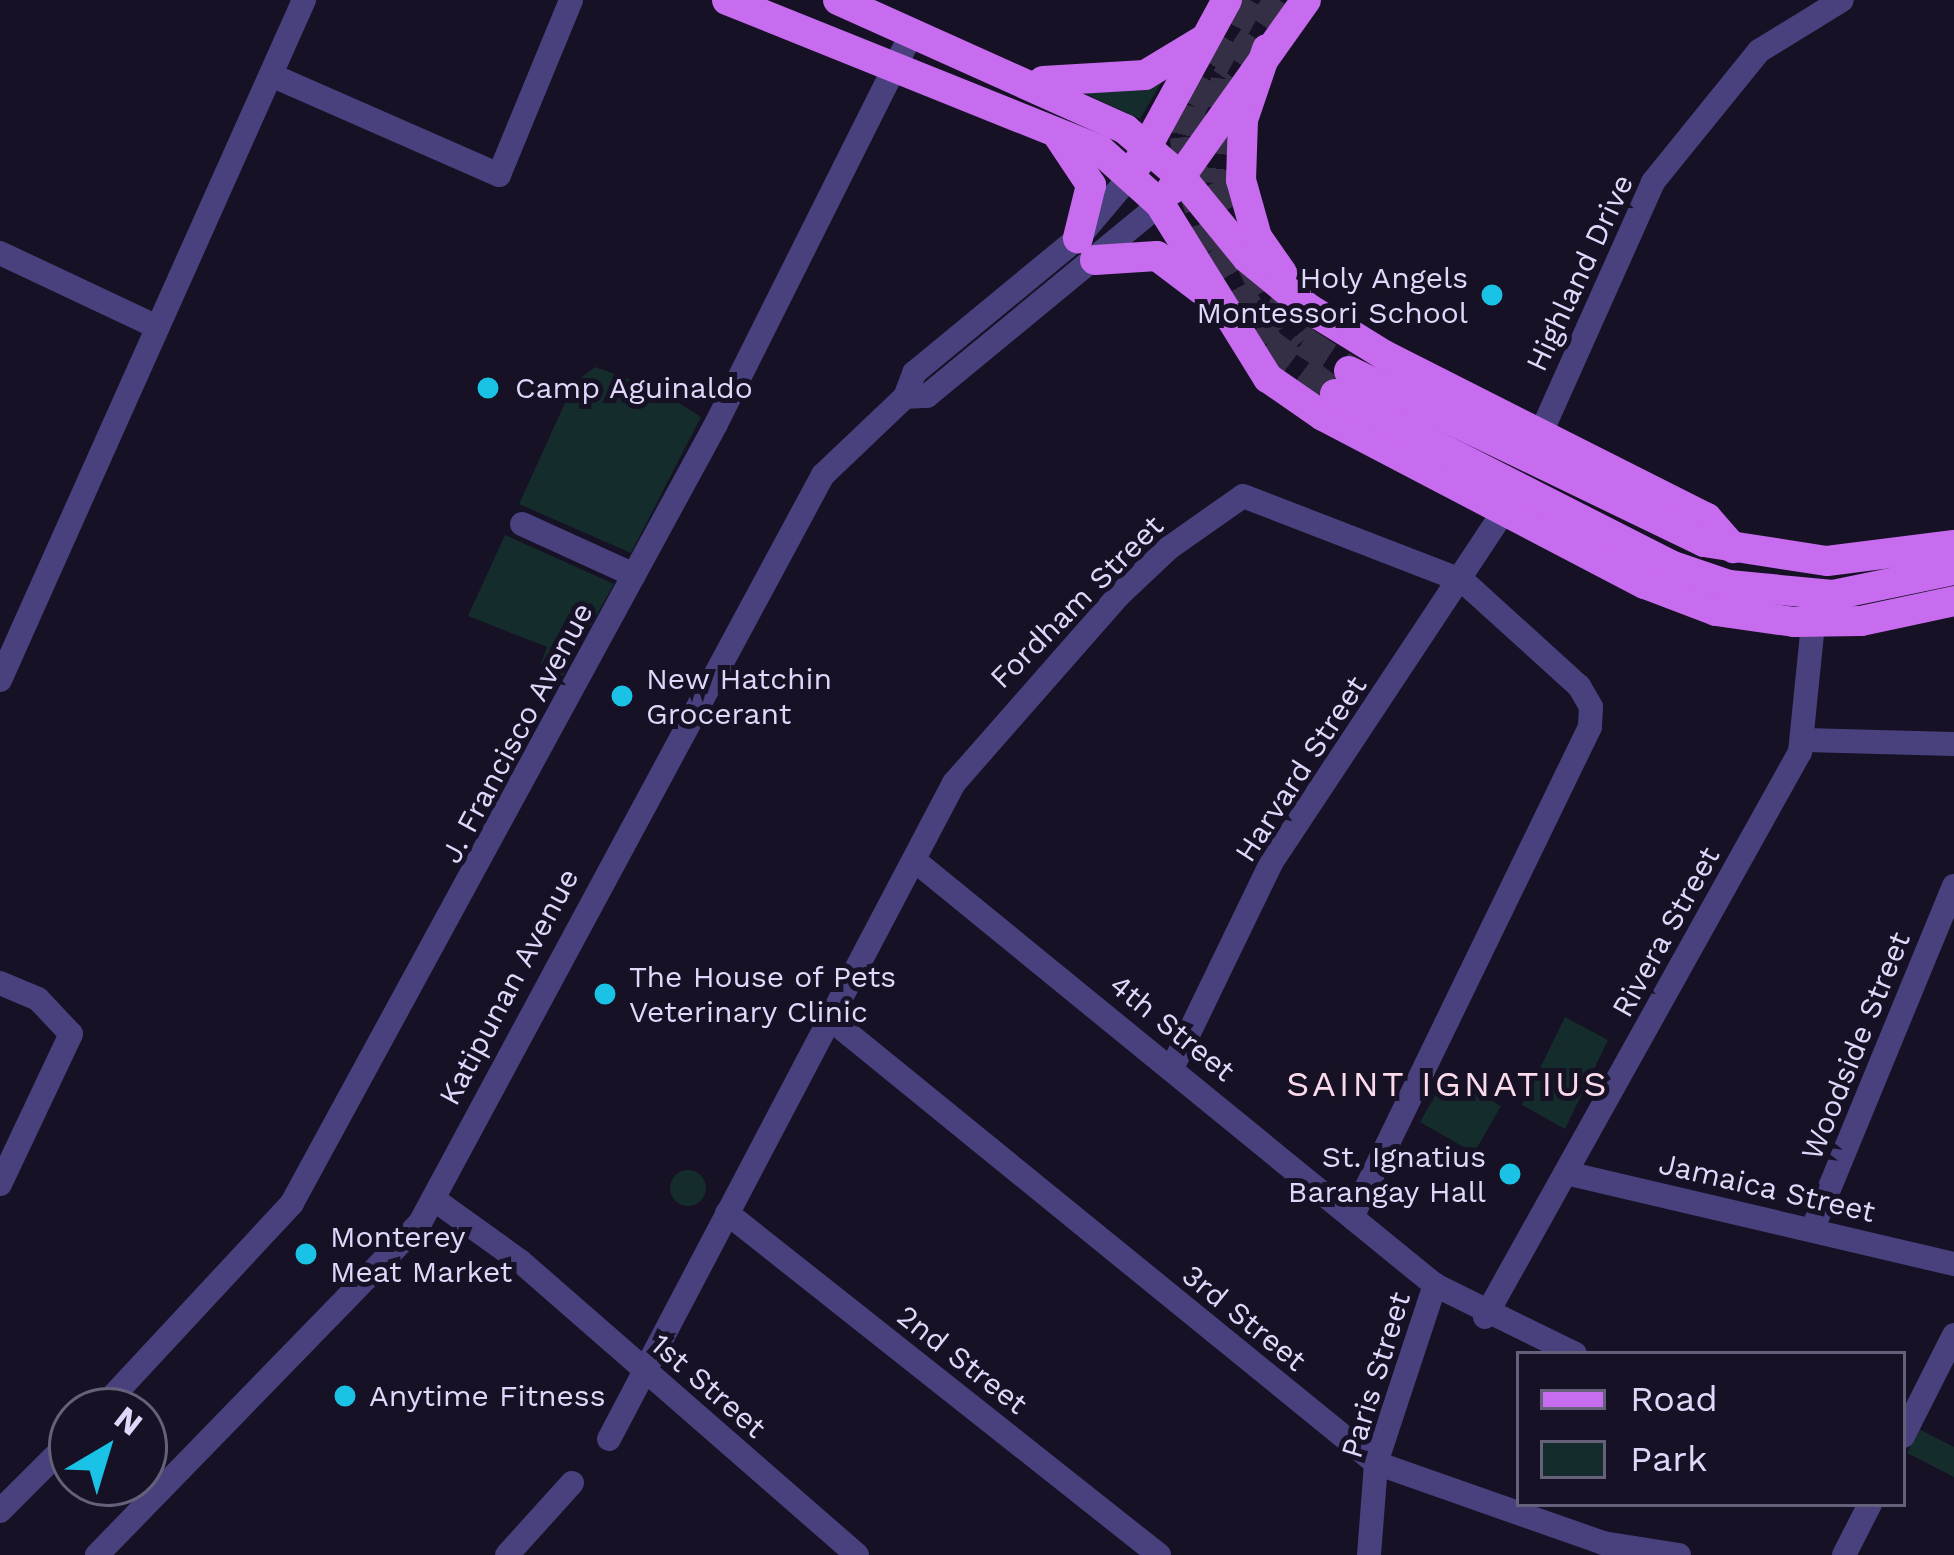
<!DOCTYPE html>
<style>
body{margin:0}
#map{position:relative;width:1954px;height:1555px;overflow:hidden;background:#161124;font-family:"Work Sans",sans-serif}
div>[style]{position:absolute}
.green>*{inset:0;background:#152c2d}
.round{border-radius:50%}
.major-tunnel>*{height:30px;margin-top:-15px;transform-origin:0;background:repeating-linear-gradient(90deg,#342f44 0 30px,transparent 0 45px)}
.minor>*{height:24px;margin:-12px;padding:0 12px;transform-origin:12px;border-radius:12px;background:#48417d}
.major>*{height:30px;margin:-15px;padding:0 15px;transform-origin:15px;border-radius:15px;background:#c76bef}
.dots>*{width:33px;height:33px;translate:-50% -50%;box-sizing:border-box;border:6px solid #161124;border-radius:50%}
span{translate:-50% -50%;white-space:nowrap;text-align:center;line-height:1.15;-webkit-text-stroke:10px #161124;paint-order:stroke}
.street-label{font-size:30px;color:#dfd8fb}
.poi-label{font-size:30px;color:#dfd8fb}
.right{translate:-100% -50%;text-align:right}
.left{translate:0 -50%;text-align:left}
.quarter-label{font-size:36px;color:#fbdaec;letter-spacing:3px}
.legend{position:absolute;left:1516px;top:1351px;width:390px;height:156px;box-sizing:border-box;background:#161124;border:3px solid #66617a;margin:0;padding:15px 21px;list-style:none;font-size:36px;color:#dfd8fb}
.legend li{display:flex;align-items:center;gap:24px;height:60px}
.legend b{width:60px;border:3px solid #66617a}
.north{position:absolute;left:48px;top:1387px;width:120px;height:120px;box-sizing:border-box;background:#161124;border:3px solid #66617a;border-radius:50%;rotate:38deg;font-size:33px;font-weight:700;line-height:48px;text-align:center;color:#dfd8fb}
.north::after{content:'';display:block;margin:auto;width:42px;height:54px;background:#1ac2e5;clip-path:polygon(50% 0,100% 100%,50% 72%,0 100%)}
</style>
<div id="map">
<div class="green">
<div style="clip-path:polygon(1164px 78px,1140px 119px,1086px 94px)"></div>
<div style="clip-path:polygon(595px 367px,655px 388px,701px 417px,631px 553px,519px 504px,574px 383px)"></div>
<div style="clip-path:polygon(505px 535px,614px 584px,563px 676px,541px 664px,547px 647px,468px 616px)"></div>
<div style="clip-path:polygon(1565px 1017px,1608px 1040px,1565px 1129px,1522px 1105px)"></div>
<div style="clip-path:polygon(1447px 1075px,1501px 1106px,1474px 1153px,1420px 1122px)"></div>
<div class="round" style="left:670px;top:1170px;width:36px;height:36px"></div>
<div style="clip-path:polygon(1919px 1429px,1954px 1447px,1954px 1477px,1907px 1453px)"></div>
</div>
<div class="major-tunnel">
<div style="left:1250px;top:0;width:121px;rotate:118.7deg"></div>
<div style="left:1192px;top:106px;width:32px;rotate:103deg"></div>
<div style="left:1185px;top:137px;width:43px;rotate:84.7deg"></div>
<div style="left:1189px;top:180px;width:74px;rotate:69.4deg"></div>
<div style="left:1215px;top:249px;width:108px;rotate:60.6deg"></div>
<div style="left:1268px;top:343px;width:84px;rotate:37.3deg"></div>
<div style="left:1279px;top:0;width:95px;rotate:123.9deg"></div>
<div style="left:1226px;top:79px;width:105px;rotate:97.1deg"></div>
<div style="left:1213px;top:183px;width:130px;rotate:64.4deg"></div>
<div style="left:1269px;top:300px;width:53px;rotate:50.3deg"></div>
<div style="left:1303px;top:341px;width:55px;rotate:33.1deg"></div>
</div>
<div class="minor">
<div style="left:271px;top:75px;width:249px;rotate:23.7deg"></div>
<div style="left:499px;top:175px;width:189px;rotate:-67.6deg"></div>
<div style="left:0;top:253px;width:174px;rotate:25.2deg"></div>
<div style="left:905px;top:397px;width:22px;rotate:-3deg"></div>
<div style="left:927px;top:396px;width:302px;rotate:-39.5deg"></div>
<div style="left:1540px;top:435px;width:277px;rotate:-65.9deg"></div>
<div style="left:1653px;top:182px;width:169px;rotate:-51deg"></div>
<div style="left:1759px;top:51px;width:97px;rotate:-31.6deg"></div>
<div style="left:522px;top:524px;width:123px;rotate:24.5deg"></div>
<div style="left:0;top:680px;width:745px;rotate:-65.91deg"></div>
<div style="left:1805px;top:740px;width:149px;rotate:1.5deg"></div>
<div style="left:914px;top:860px;width:672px;rotate:39.21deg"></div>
<div style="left:1435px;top:1285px;width:156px;rotate:26.2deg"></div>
<div style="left:0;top:983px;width:41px;rotate:22.8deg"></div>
<div style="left:38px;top:999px;width:48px;rotate:46.7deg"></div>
<div style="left:71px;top:1034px;width:166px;rotate:115.3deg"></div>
<div style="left:829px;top:1018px;width:705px;rotate:39.13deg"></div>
<div style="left:1376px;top:1463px;width:241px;rotate:19.4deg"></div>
<div style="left:1603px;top:1543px;width:77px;rotate:9deg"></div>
<div style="left:1173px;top:1066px;width:225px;rotate:-64.2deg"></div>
<div style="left:1271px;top:863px;width:415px;rotate:-56.5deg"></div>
<div style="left:1566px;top:1173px;width:399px;rotate:13.2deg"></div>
<div style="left:435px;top:1200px;width:105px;rotate:35.7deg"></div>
<div style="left:520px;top:1261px;width:447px;rotate:41.1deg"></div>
<div style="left:727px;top:1213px;width:551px;rotate:38.37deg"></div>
<div style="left:1813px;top:1228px;width:370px;rotate:-67.6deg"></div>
<div style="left:1485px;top:1317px;width:647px;rotate:-60.86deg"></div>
<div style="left:1800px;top:752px;width:130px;rotate:-84.2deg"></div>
<div style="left:99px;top:1411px;width:284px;rotate:-47.1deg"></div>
<div style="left:292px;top:1203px;width:887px;rotate:-61.44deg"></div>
<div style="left:716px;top:424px;width:438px;rotate:-63.4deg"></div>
<div style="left:1903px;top:1436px;width:113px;rotate:-63.2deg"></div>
<div style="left:609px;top:1439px;width:741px;rotate:-62.26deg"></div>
<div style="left:954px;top:783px;width:249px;rotate:-48.7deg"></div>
<div style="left:1118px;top:596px;width:70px;rotate:-43.3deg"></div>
<div style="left:1169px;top:548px;width:90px;rotate:-35.1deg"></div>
<div style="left:1243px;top:496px;width:236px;rotate:21.1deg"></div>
<div style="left:1463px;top:581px;width:156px;rotate:42.2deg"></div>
<div style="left:1579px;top:686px;width:24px;rotate:60deg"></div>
<div style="left:1591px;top:707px;width:20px;rotate:93deg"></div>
<div style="left:1590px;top:727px;width:543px;rotate:115.9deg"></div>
<div style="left:0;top:1511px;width:102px;rotate:-45deg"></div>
<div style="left:97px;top:1555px;width:463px;rotate:-45.8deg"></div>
<div style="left:420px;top:1223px;width:850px;rotate:-61.69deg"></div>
<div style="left:823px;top:475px;width:113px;rotate:-43.6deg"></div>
<div style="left:905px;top:397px;width:26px;rotate:-69deg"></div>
<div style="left:914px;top:373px;width:212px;rotate:-39.5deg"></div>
<div style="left:1078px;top:238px;width:84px;rotate:-49.8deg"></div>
<div style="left:507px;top:1555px;width:97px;rotate:-47.9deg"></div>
<div style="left:1369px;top:1555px;width:92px;rotate:-85.6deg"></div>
<div style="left:1376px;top:1463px;width:188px;rotate:-71.7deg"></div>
<div style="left:1844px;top:1555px;width:57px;rotate:-63deg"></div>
</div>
<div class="major">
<div style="left:727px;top:0;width:402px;rotate:21.9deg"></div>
<div style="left:1100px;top:150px;width:81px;rotate:42deg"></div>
<div style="left:1160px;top:204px;width:205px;rotate:58.2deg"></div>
<div style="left:1268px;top:378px;width:67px;rotate:34.6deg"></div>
<div style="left:1323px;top:416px;width:363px;rotate:27.6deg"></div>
<div style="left:1645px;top:584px;width:76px;rotate:20.8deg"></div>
<div style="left:1716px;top:611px;width:79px;rotate:8deg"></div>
<div style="left:1794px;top:622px;width:67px;rotate:-0.9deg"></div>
<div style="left:1861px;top:621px;width:95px;rotate:-12.1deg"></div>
<div style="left:838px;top:0;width:315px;rotate:24.2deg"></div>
<div style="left:1125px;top:129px;width:74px;rotate:40.6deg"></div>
<div style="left:1181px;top:177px;width:104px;rotate:50.8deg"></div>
<div style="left:1247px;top:258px;width:79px;rotate:39.3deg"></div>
<div style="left:1308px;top:308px;width:89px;rotate:31.7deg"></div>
<div style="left:1384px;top:355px;width:362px;rotate:26.8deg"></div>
<div style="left:1707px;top:518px;width:40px;rotate:49deg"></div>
<div style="left:1267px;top:49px;width:75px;rotate:108.7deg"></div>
<div style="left:1243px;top:120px;width:60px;rotate:91.9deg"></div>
<div style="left:1241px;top:180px;width:59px;rotate:74.3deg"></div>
<div style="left:1257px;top:237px;width:44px;rotate:55.2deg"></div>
<div style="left:1043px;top:81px;width:102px;rotate:-3.4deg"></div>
<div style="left:1145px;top:75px;width:70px;rotate:-31deg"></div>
<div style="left:1059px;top:137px;width:58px;rotate:56.3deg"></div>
<div style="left:1091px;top:185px;width:55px;rotate:103.8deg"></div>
<div style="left:1138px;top:163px;width:186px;rotate:-61.4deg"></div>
<div style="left:1171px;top:190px;width:233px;rotate:-54.6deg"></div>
<div style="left:1095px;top:260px;width:62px;rotate:-3.7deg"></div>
<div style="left:1157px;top:256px;width:56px;rotate:37.1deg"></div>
<div style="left:1349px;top:371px;width:394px;rotate:25.7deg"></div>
<div style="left:1704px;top:542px;width:124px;rotate:8.8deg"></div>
<div style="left:1827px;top:561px;width:128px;rotate:-7.2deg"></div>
<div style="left:1335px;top:394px;width:376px;rotate:27deg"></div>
<div style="left:1670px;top:565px;width:62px;rotate:18.7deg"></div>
<div style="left:1729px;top:585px;width:104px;rotate:5.5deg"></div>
<div style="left:1833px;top:595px;width:124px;rotate:-11.7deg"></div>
</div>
<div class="dots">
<div style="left:1492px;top:295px;background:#1ac2e5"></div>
<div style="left:488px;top:388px;background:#1ac2e5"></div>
<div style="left:622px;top:696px;background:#1ac2e5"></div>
<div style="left:605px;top:994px;background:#1ac2e5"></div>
<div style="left:1510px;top:1174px;background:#1ac2e5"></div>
<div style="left:306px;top:1254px;background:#1ac2e5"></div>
<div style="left:345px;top:1396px;background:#1ac2e5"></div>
</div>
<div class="street-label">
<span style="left:1580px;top:273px;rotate:-65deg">Highland Drive</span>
<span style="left:1077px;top:602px;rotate:-45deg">Fordham Street</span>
<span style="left:517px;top:733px;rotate:-62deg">J. Francisco Avenue</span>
<span style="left:1301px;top:769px;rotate:-57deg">Harvard Street</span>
<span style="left:1666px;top:932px;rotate:-61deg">Rivera Street</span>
<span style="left:509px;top:987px;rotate:-62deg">Katipunan Avenue</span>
<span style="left:1172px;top:1028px;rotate:39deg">4th Street</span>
<span style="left:1856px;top:1046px;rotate:-68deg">Woodside Street</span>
<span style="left:1767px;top:1188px;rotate:13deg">Jamaica Street</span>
<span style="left:1244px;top:1318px;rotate:39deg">3rd Street</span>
<span style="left:962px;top:1360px;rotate:38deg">2nd Street</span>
<span style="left:1376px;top:1375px;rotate:-73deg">Paris Street</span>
<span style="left:708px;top:1386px;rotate:41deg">1st Street</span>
</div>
<div class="poi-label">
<span class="right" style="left:1468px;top:295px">Holy Angels<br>Montessori School</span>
<span class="left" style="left:515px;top:388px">Camp Aguinaldo</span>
<span class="left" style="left:646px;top:696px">New Hatchin<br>Grocerant</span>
<span class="left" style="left:629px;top:994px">The House of Pets<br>Veterinary Clinic</span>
<span class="right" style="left:1486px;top:1174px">St. Ignatius<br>Barangay Hall</span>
<span class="left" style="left:330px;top:1254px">Monterey<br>Meat Market</span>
<span class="left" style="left:369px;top:1396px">Anytime Fitness</span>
</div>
<div class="quarter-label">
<span style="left:1448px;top:1085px">SAINT IGNATIUS</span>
</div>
<ul class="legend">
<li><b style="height:15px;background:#c76bef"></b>Road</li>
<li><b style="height:33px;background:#152c2d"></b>Park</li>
</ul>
<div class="north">N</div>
</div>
